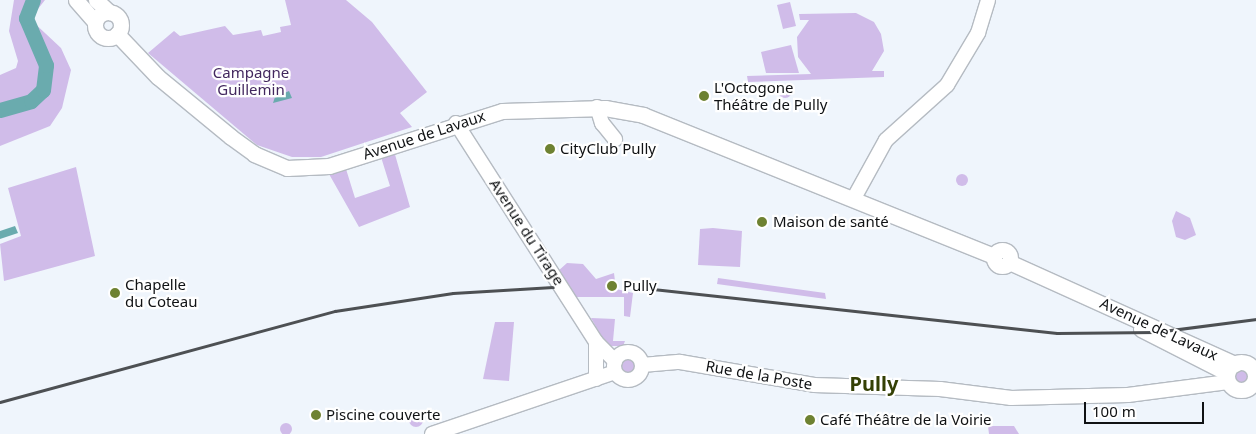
<!DOCTYPE html>
<meta charset="utf-8">
<style>
body{margin:0}
#map{position:relative;width:1256px;height:434px;overflow:hidden;background:#eff5fc;font-family:"Noto Sans",sans-serif}
div>[style]{position:absolute}
.green>*{inset:0;background:#d0bce9}
.round{border-radius:50%}
.water>*{inset:0;background:#6aabae}
.river>*{height:15px;margin:-7.5px;padding:0 7.5px;transform-origin:7.5px;border-radius:7.5px;background:#6aabae}
.roads{filter:drop-shadow(1px 0 #b5bbc2) drop-shadow(-1px 0 #b5bbc2) drop-shadow(0 1px #b5bbc2) drop-shadow(0 -1px #b5bbc2)}
.secondary>*{height:14px;margin:-7px;padding:0 7px;transform-origin:7px;border-radius:7px;background:#fff}
.secondary>.ring{margin:-7px;padding:0;box-sizing:content-box;background:none;border:14px solid #fff;border-radius:50%}
.primary>*{height:15px;margin:-7.5px;padding:0 7.5px;transform-origin:7.5px;border-radius:7.5px;background:#fff}
.primary>.ring{margin:-7.5px;padding:0;box-sizing:content-box;background:none;border:15px solid #fff;border-radius:50%}
.rail>*{height:2.5px;margin:-1.25px;padding:0 1.25px;transform-origin:1.25px;border-radius:1.25px;background:#4d5053}
.dots>*{width:14px;height:14px;translate:-50% -50%;box-sizing:border-box;border:2px solid #fff;border-radius:50%}
span{translate:-50% -50%;white-space:nowrap;text-align:center;line-height:1.15;-webkit-text-stroke:4.5px #fff;paint-order:stroke}
.park-label{font-size:15px;color:#42275e}
.poi-label{font-size:15px;color:#101214}
.left{translate:0 -50%;text-align:left}
.street-label{font-size:15px;color:#101214}
.district-label{font-size:20px;color:#344005;font-weight:700}
.scale{position:absolute;left:1084px;top:402px;width:120px;height:22px;box-sizing:border-box;border:2px solid #101214;border-top:0;padding-left:6px;font-size:15px;line-height:18px;white-space:nowrap;color:#101214;-webkit-text-stroke:4px #fff;paint-order:stroke}
</style>
<div id="map">
<div class="green">
<div style="clip-path:polygon(14px 0,45px 0,30px 19px,61px 48px,71px 70px,62px 108px,50px 126px,0 146px,0 75px,16px 68px,18px 61px,9px 31px)"></div>
<div style="clip-path:polygon(285px 0,346px 0,372px 22px,427px 92px,400px 113px,412px 127px,321px 157px,292px 157px,257px 145px,148px 53px,174px 31px,180px 36px,225px 26px,233px 35px,261px 30px,263px 36px,281px 32px,280px 27px,291px 25px)"></div>
<div style="clip-path:polygon(790px 2px,796px 26px,783px 29px,777px 5px)"></div>
<div style="clip-path:polygon(856px 13px,874px 22px,881px 34px,884px 51px,872px 71px,884px 71px,884px 77px,748px 82px,747px 76px,811px 74px,798px 57px,797px 37px,809px 20px,800px 20px,799px 14px)"></div>
<div style="clip-path:polygon(791px 45px,799px 73px,766px 73px,761px 52px)"></div>
<div class="round" style="left:778px;top:84px;width:14px;height:14px"></div>
<div style="clip-path:polygon(394px 151px,410px 207px,359px 227px,329px 174px,346px 169px,355px 198px,390px 186px,381px 157px)"></div>
<div style="clip-path:polygon(76px 167px,95px 256px,4px 281px,0 244px,21px 236px,8px 188px)"></div>
<div class="round" style="left:956px;top:174px;width:12px;height:12px"></div>
<div style="clip-path:polygon(1176px 211px,1190px 218px,1196px 235px,1185px 240px,1176px 237px,1172px 221px)"></div>
<div style="clip-path:polygon(713px 228px,742px 231px,740px 267px,698px 265px,700px 229px)"></div>
<div style="clip-path:polygon(567px 263px,583px 264px,596px 279px,614px 273px,616px 289px,633px 293px,630px 317px,624px 316px,624px 297px,574px 297px,557px 272px)"></div>
<div style="clip-path:polygon(718px 278px,825px 293px,826px 299px,717px 284px)"></div>
<div style="clip-path:polygon(591px 318px,615px 319px,613px 341px,625px 341px,623px 346px,607px 346px)"></div>
<div style="clip-path:polygon(495px 322px,514px 322px,509px 381px,483px 379px)"></div>
<div class="round" style="left:619px;top:357px;width:18px;height:18px"></div>
<div class="round" style="left:1234px;top:369px;width:14px;height:14px"></div>
<div class="round" style="left:409px;top:413px;width:14px;height:14px"></div>
<div class="round" style="left:280px;top:423px;width:12px;height:12px"></div>
<div style="clip-path:polygon(988px 426px,1014px 426px,1019px 434px,989px 434px)"></div>
</div>
<div class="water">
<div style="clip-path:polygon(289px 91px,292px 98px,273px 103px,275px 97px)"></div>
<div style="clip-path:polygon(15px 226px,18px 233px,0 239px,0 231px)"></div>
</div>
<div class="river">
<div style="left:0;top:110px;width:32px;rotate:-16deg"></div>
<div style="left:31px;top:101px;width:16px;rotate:-43deg"></div>
<div style="left:43px;top:90px;width:25px;rotate:-83deg"></div>
<div style="left:46px;top:65px;width:51px;rotate:-113.1deg"></div>
<div style="left:26px;top:18px;width:19px;rotate:-69deg"></div>
</div>
<div class="roads">
<div class="secondary">
<div style="left:597px;top:107px;width:17px;rotate:73deg"></div>
<div style="left:602px;top:123px;width:21px;rotate:51deg"></div>
<div style="left:456px;top:123px;width:260px;rotate:57.4deg"></div>
<div style="left:596px;top:342px;width:27px;rotate:45deg"></div>
<div style="left:854px;top:198px;width:66px;rotate:-61.1deg"></div>
<div style="left:886px;top:140px;width:82px;rotate:-42deg"></div>
<div style="left:947px;top:85px;width:61px;rotate:-59.2deg"></div>
<div style="left:978px;top:33px;width:34px;rotate:-73deg"></div>
<div style="left:596px;top:342px;width:37px;rotate:90deg"></div>
<div class="ring" style="left:614px;top:352px;width:14px;height:14px"></div>
<div style="left:642px;top:365px;width:38px;rotate:-5deg"></div>
<div style="left:680px;top:362px;width:136px;rotate:9.7deg"></div>
<div style="left:814px;top:385px;width:126px;rotate:1.8deg"></div>
<div style="left:940px;top:389px;width:72px;rotate:7.2deg"></div>
<div style="left:1011px;top:398px;width:117px;rotate:-1.5deg"></div>
<div style="left:1128px;top:395px;width:101px;rotate:-7.4deg"></div>
<div style="left:432px;top:434px;width:193px;rotate:-18.7deg"></div>
</div>
<div class="primary">
<div style="left:76px;top:0;width:29px;rotate:49deg"></div>
<div style="left:96px;top:0;width:18px;rotate:43deg"></div>
<div class="ring" style="left:95px;top:12px;width:11px;height:11px"></div>
<div style="left:117px;top:34px;width:59px;rotate:46.4deg"></div>
<div style="left:158px;top:77px;width:94px;rotate:39.4deg"></div>
<div style="left:231px;top:137px;width:29px;rotate:36deg"></div>
<div style="left:254px;top:154px;width:36px;rotate:23deg"></div>
<div style="left:287px;top:168px;width:42px;rotate:-2.7deg"></div>
<div style="left:329px;top:166px;width:182px;rotate:-17.6deg"></div>
<div style="left:502px;top:111px;width:103px;rotate:-1.7deg"></div>
<div style="left:605px;top:108px;width:39px;rotate:10deg"></div>
<div style="left:643px;top:115px;width:378px;rotate:21.9deg"></div>
<div class="ring" style="left:994px;top:250px;width:1px;height:1px"></div>
<div style="left:1009px;top:262px;width:248px;rotate:24.3deg"></div>
<div style="left:1141px;top:329px;width:97px;rotate:27.1deg"></div>
<div class="ring" style="left:1227px;top:362px;width:13px;height:13px"></div>
</div>
</div>
<div class="rail">
<div style="left:653px;top:289px;width:406px;rotate:6.2deg"></div>
<div style="left:1057px;top:333px;width:99px;rotate:-0.6deg"></div>
<div style="left:1156px;top:332px;width:101px;rotate:-7.4deg"></div>
<div style="left:0;top:402px;width:347px;rotate:-15.2deg"></div>
<div style="left:335px;top:311px;width:119px;rotate:-8.7deg"></div>
<div style="left:453px;top:293px;width:100px;rotate:-3.4deg"></div>
</div>
<div class="dots">
<div style="left:704px;top:96px;background:#6e8232"></div>
<div style="left:550px;top:149px;background:#6e8232"></div>
<div style="left:762px;top:222px;background:#6e8232"></div>
<div style="left:612px;top:286px;background:#6e8232"></div>
<div style="left:115px;top:293px;background:#6e8232"></div>
<div style="left:316px;top:415px;background:#6e8232"></div>
<div style="left:810px;top:420px;background:#6e8232"></div>
</div>
<div class="park-label">
<span style="left:251px;top:81px">Campagne<br>Guillemin</span>
</div>
<div class="poi-label">
<span class="left" style="left:714px;top:96px">L'Octogone<br>Théâtre de Pully</span>
<span class="left" style="left:560px;top:149px">CityClub Pully</span>
<span class="left" style="left:773px;top:222px">Maison de santé</span>
<span class="left" style="left:125px;top:293px">Chapelle<br>du Coteau</span>
<span class="left" style="left:623px;top:286px">Pully</span>
<span class="left" style="left:326px;top:415px">Piscine couverte</span>
<span class="left" style="left:820px;top:420px">Café Théâtre de la Voirie</span>
</div>
<div class="street-label">
<span style="left:424px;top:135px;rotate:-18deg">Avenue de Lavaux</span>
<span style="left:527px;top:232px;rotate:57deg">Avenue du Tirage</span>
<span style="left:1159px;top:329px;rotate:25deg">Avenue de Lavaux</span>
<span style="left:759px;top:375px;rotate:10deg">Rue de la Poste</span>
</div>
<div class="district-label">
<span style="left:874px;top:383px">Pully</span>
</div>
<div class="scale">100 m</div>
</div>
